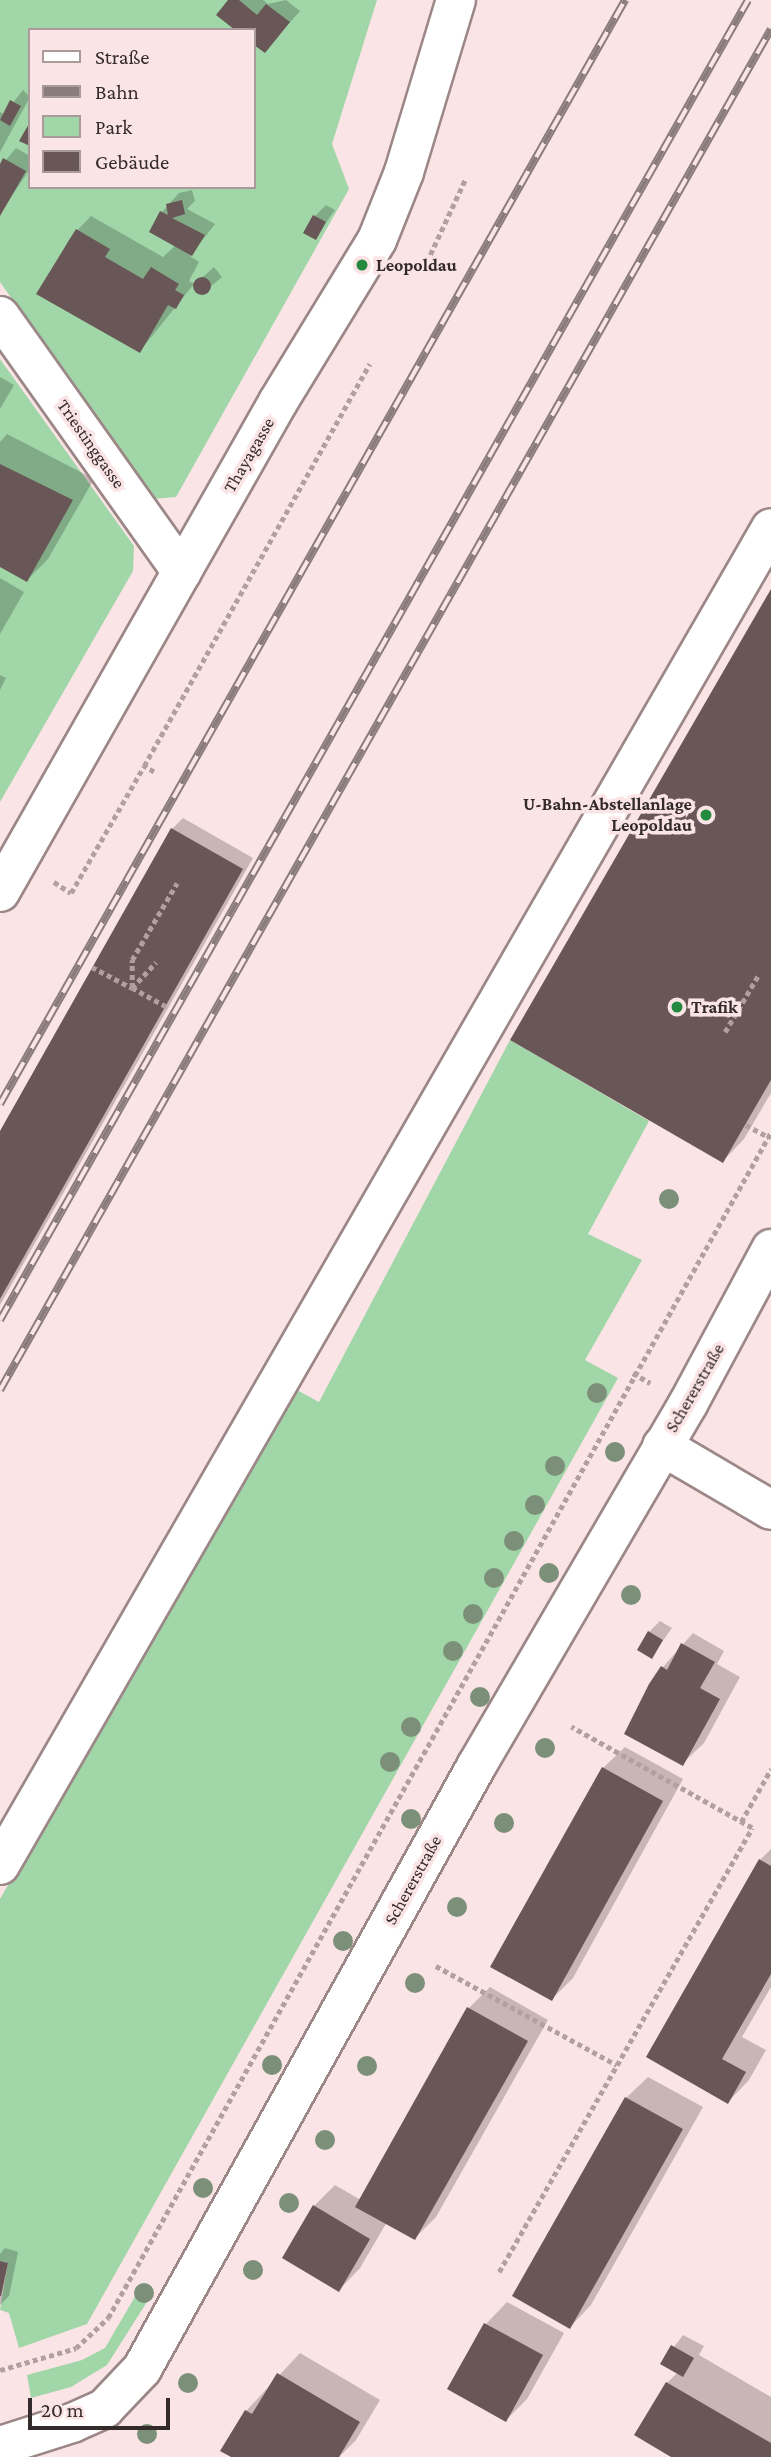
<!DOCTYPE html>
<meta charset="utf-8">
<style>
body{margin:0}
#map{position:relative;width:771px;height:2457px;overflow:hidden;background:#fbe4e5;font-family:"Crimson Pro",serif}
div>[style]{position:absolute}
.green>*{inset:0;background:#a1d6a8}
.shadow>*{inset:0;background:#0003}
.building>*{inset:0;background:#695656}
.round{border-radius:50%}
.path>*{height:4.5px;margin-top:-2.25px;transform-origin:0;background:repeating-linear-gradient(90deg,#b2a0a1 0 5px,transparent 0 8.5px)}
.roads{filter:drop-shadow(2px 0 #9c8787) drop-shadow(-2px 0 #9c8787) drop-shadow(0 2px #9c8787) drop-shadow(0 -2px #9c8787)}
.minor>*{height:38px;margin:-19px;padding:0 19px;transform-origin:19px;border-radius:19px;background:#fff}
.rail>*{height:8px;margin-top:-4px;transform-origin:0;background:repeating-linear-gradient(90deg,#fbe4e5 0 16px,#8a7b7c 0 32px);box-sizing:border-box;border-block:2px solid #8a7b7c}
.trees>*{width:20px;height:20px;margin:-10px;border-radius:50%;background:#7c8f79}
.dots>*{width:19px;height:19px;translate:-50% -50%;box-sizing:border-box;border:4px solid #fbe4e5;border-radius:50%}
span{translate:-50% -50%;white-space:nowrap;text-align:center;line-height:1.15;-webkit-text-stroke:7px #fbe4e5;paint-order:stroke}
.poi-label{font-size:18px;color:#332a2b;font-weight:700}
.left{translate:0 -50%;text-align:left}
.right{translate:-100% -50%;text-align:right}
.street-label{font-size:18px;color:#332a2b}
.legend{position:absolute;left:28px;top:28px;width:228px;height:161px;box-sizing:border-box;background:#fbe4e5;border:2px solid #ab9a9b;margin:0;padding:9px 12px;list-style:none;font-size:21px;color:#332a2b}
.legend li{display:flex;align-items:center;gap:14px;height:35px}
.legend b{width:35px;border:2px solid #ab9a9b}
.scale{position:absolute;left:28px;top:2398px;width:142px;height:32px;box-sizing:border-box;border:4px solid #332a2b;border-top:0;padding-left:9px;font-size:21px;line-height:24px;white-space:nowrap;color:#332a2b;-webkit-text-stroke:5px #fbe4e5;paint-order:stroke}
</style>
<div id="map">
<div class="green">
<div style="clip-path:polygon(evenodd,0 0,377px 0,332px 144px,349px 189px,176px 497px,153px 499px,0 282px,0 0,30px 30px,254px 30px,254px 187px,30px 187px,30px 30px)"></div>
<div style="clip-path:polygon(0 359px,134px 546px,133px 571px,0 802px)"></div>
<div style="clip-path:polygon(510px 1040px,649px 1121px,588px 1234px,642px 1260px,585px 1360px,618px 1378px,87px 2324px,19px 2348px,9px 2313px,0 2310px,8px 2263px,0 2261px,0 1899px,295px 1389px,319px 1402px)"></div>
<div style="clip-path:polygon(140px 2288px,152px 2294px,107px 2365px,71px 2387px,31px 2398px,27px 2375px,82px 2360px,105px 2348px)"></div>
</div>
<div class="shadow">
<div style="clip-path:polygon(230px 0,263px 0,268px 4px,286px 0,300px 11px,265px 51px,254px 42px,254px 30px)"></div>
<div style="clip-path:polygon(23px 90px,30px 97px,0 152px,0 112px,4px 114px)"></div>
<div style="clip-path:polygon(16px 148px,30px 156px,30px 169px,1px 212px,0 167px)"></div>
<div style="clip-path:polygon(192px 190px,195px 201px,187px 209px,215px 224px,190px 256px,199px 262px,189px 281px,194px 284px,140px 351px,39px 293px,70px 238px,91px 216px,163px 257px,176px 245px,162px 212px,179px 193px)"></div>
<div style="clip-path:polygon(326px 205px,335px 210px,315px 238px,315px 216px)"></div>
<div style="clip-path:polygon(214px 267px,222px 277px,202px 294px,195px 284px)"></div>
<div style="clip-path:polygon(0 377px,14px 385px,0 409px)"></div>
<div style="clip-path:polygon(7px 434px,94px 479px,48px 559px,27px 580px,0 563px,0 442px)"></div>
<div style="clip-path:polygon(0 578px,24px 592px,0 634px)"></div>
<div style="clip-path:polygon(771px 593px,771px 1093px,744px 1139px,723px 1161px)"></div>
<div style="clip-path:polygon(0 675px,6px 678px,0 690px)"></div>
<div style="clip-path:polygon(183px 818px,253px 858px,0 1305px,0 1135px,172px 829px)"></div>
<div style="clip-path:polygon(660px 1621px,672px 1628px,652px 1656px,649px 1632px)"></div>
<div style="clip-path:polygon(693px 1633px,724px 1651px,717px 1664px,740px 1677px,704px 1743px,682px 1764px,663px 1667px)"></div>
<div style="clip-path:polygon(625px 1747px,683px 1779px,573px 1978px,552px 1999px,603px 1768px)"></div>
<div style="clip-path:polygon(771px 1849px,771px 1987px,742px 2037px,766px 2050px,749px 2080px,728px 2102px,649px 2057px,760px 1860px)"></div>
<div style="clip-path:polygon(490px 1987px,548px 2020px,436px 2217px,415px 2238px,387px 2222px,360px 2268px,339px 2290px,314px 2206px,335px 2185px,361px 2200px,469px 2008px)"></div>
<div style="clip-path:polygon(648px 2077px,703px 2107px,591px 2305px,570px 2327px,626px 2098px)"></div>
<div style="clip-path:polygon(5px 2248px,18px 2252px,9px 2296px,0 2305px,0 2254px)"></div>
<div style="clip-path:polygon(507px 2302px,564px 2333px,527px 2399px,506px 2420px,449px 2388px,486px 2324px)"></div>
<div style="clip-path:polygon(683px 2335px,704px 2346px,699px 2355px,771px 2397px,771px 2457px,675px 2457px,667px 2383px,678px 2372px,662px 2363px)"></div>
<div style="clip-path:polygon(300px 2353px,380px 2400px,356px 2440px,339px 2457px,235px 2457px,246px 2411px)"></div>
</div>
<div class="building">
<div style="clip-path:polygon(228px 0,239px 0,257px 15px,266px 4px,290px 22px,265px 53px,254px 45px,254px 30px,235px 30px,216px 15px)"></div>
<div style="clip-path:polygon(10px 100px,21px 106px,10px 126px,0 120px)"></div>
<div style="clip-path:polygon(30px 122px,30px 146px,19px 141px)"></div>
<div style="clip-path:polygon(3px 158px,26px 171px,0 216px,0 164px)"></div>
<div style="clip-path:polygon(182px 200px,185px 214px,172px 218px,205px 235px,192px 256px,149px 232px,160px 211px,168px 215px,166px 204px)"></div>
<div style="clip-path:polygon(313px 215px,326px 222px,316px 240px,303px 233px)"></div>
<div style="clip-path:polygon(76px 229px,110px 249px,105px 257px,143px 279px,151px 267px,179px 284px,175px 290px,184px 295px,176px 309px,168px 305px,140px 353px,36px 294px)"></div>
<div class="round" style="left:193px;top:277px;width:18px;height:18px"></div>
<div style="clip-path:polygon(0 464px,73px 500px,27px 582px,0 567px)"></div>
<div style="clip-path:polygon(771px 589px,771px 1080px,723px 1163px,510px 1040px)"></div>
<div style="clip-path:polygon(171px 828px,243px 869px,0 1299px,0 1131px)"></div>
<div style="clip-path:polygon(648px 1631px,663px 1640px,652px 1659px,637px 1650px)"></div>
<div style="clip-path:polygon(681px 1643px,715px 1662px,700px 1688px,720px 1699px,683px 1766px,624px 1734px,649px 1684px,661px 1666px,667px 1670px)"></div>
<div style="clip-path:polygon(602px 1767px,663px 1801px,552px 2001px,490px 1967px)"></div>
<div style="clip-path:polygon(759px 1859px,771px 1866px,771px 1974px,722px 2059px,746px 2072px,728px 2104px,646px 2057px)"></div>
<div style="clip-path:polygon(467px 2007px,528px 2041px,415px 2240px,355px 2207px)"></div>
<div style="clip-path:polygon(625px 2097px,683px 2129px,570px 2329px,512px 2296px)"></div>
<div style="clip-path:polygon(313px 2205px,370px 2239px,339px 2292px,282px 2258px)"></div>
<div style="clip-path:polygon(0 2261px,8px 2263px,1px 2296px,0 2296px)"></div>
<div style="clip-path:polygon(484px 2323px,543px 2355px,506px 2422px,447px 2389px)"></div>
<div style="clip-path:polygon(671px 2345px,694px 2358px,683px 2377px,660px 2364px)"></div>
<div style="clip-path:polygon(277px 2373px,360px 2422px,339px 2457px,231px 2457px,220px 2451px,245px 2410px,252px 2414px)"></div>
<div style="clip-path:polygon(666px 2382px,771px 2443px,771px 2457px,671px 2457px,634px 2435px)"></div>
</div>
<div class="path">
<div style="left:423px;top:270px;width:99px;rotate:-65deg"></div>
<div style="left:154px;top:772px;width:12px;rotate:-149deg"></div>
<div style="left:144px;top:766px;width:461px;rotate:-60.7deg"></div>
<div style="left:54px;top:882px;width:20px;rotate:33deg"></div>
<div style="left:71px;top:893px;width:146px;rotate:-60.1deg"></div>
<div style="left:92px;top:967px;width:45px;rotate:27.7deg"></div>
<div style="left:132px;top:988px;width:35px;rotate:-47deg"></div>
<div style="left:166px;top:1007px;width:39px;rotate:-151deg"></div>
<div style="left:132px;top:988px;width:28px;rotate:-90deg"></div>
<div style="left:132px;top:960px;width:89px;rotate:-59.7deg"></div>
<div style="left:725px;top:1032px;width:67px;rotate:-59.6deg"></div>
<div style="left:746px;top:1125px;width:26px;rotate:28deg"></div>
<div style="left:633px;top:1373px;width:20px;rotate:30deg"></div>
<div style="left:741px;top:1822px;width:61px;rotate:-60.5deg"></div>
<div style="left:436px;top:1966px;width:206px;rotate:28.7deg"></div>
<div style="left:499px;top:2272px;width:511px;rotate:-60.32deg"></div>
<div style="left:752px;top:1828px;width:207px;rotate:-150.8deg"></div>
<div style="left:0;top:2370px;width:79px;rotate:-16.1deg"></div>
<div style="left:76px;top:2348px;width:44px;rotate:-43.2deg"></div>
<div style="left:108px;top:2318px;width:1359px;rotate:-60.79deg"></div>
</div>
<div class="roads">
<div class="minor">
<div style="left:0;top:316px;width:314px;rotate:54.6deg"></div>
<div style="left:0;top:892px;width:563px;rotate:-60.43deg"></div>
<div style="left:278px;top:402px;width:190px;rotate:-58.6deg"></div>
<div style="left:377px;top:240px;width:73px;rotate:-68.3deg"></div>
<div style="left:404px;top:172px;width:180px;rotate:-73.2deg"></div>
<div style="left:662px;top:1446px;width:126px;rotate:30.4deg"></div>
<div style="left:0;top:1865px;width:1543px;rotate:-60.03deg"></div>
<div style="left:0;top:2446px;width:76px;rotate:-17.7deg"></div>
<div style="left:72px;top:2423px;width:36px;rotate:-24deg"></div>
<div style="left:105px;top:2408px;width:54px;rotate:-46.5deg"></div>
<div style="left:142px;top:2369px;width:691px;rotate:-60.99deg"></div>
<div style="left:477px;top:1765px;width:418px;rotate:-59.7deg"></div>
<div style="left:688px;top:1404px;width:176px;rotate:-61.8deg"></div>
</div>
</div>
<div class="rail">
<div style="left:0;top:1104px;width:1269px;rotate:-60.48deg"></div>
<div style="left:0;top:1320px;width:1517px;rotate:-60.46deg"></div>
<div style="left:0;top:1390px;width:1564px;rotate:-60.47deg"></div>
</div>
<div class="trees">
<div style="left:669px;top:1199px"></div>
<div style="left:597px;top:1393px"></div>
<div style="left:615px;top:1452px"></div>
<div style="left:555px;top:1466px"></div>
<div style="left:535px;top:1505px"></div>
<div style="left:514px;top:1541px"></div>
<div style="left:549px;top:1573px"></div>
<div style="left:494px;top:1578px"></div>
<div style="left:631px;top:1595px"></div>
<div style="left:473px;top:1614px"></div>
<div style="left:453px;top:1651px"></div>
<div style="left:480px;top:1697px"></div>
<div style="left:411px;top:1727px"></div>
<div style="left:545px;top:1748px"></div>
<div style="left:390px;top:1762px"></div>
<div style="left:411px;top:1819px"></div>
<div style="left:504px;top:1823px"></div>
<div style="left:457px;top:1907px"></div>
<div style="left:343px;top:1941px"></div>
<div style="left:415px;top:1983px"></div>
<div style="left:272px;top:2065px"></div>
<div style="left:367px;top:2066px"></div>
<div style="left:325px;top:2140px"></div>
<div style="left:203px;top:2188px"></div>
<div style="left:289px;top:2203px"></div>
<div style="left:253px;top:2270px"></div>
<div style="left:144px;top:2293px"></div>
<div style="left:188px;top:2383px"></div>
<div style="left:147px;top:2434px"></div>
</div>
<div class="dots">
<div style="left:362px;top:265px;background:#258a3f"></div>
<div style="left:706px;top:815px;background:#258a3f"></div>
<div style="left:677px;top:1007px;background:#258a3f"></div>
</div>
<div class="poi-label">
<span class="left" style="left:376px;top:265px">Leopoldau</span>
<span class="right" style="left:692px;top:815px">U-Bahn-Abstellanlage<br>Leopoldau</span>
<span class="left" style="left:691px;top:1007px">Trafik</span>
</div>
<div class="street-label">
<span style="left:91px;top:444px;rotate:55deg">Triestinggasse</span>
<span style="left:249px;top:455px;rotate:-60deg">Thayagasse</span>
<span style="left:695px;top:1388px;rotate:-60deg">Schererstraße</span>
<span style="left:413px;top:1880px;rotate:-61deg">Schererstraße</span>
</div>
<ul class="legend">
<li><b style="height:9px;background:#fff"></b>Straße</li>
<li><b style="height:9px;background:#8a7b7c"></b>Bahn</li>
<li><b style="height:19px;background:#a1d6a8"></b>Park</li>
<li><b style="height:19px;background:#695656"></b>Gebäude</li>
</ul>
<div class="scale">20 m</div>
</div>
